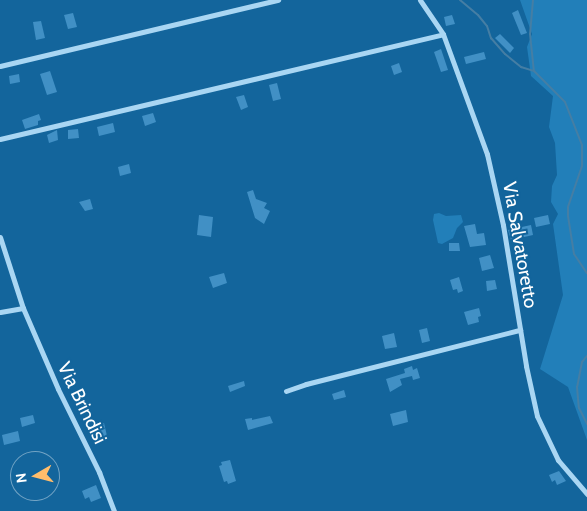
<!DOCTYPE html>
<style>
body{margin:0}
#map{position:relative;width:587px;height:511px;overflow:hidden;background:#13659c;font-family:Cabin,sans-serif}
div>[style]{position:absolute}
.green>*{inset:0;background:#227fb9}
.stream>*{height:2px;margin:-1px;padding:0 1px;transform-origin:1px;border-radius:1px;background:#457ea4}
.building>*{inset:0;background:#4190c5}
.street>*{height:5px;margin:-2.5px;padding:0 2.5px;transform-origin:2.5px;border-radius:2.5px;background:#a9d6f3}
span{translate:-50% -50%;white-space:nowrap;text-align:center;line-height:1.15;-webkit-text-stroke:4px #13659c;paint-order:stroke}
.street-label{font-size:19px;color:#fff}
.north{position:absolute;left:10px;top:451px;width:50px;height:50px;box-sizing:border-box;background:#13659c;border:1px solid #71a3c4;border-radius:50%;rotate:262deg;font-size:14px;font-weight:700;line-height:20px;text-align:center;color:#fff}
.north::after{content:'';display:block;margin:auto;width:18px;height:22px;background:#ffbd6b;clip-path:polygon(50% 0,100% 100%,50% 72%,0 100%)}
</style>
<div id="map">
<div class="green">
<div style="clip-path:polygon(520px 0,587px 0,587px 440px,568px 387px,540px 369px,563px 295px,553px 224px,558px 214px,551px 202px,552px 186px,557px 175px,555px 143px,549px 127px,553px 96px,531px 76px,527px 47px,532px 34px)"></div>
<div style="clip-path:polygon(439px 213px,446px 216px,461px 215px,463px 222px,457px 228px,453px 238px,442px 244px,438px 243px,433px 220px,434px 214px)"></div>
</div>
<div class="stream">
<div style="left:460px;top:0;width:23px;rotate:40deg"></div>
<div style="left:478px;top:15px;width:14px;rotate:51deg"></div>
<div style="left:487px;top:26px;width:13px;rotate:72deg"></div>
<div style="left:491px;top:38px;width:21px;rotate:49deg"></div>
<div style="left:505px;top:54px;width:21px;rotate:39deg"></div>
<div style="left:521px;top:67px;width:14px;rotate:17deg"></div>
<div style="left:533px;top:0;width:34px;rotate:95deg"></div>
<div style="left:530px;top:34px;width:37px;rotate:84deg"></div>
<div style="left:534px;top:71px;width:44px;rotate:45deg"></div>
<div style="left:565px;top:102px;width:46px;rotate:68.4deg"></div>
<div style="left:582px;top:145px;width:21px;rotate:90deg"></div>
<div style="left:582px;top:166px;width:43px;rotate:108.9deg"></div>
<div style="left:568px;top:207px;width:9px;rotate:90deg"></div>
<div style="left:568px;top:216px;width:38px;rotate:81deg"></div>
<div style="left:574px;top:254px;width:23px;rotate:56deg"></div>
<div style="left:587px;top:356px;width:8px;rotate:130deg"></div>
<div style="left:582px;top:362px;width:25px;rotate:101deg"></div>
<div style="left:577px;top:387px;width:21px;rotate:85deg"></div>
<div style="left:579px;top:408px;width:18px;rotate:63deg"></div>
</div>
<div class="building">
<div style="clip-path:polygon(518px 10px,527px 33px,521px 35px,512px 13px)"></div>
<div style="clip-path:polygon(73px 13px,77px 27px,68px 29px,64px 15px)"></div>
<div style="clip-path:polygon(452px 15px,455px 24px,446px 26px,444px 17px)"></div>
<div style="clip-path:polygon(41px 21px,45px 38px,36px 40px,33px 22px)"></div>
<div style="clip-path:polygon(500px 34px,514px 48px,510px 53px,495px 38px)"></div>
<div style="clip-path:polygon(441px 49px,448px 70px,441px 72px,434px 52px)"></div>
<div style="clip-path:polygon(484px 52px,486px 59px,466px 64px,464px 57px)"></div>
<div style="clip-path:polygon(399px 63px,402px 72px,394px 75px,391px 66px)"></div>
<div style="clip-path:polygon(50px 71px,57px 92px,47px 95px,40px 74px)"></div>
<div style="clip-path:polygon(19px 74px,20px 82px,10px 84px,9px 76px)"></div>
<div style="clip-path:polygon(277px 83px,281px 99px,273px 101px,269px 85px)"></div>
<div style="clip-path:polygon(244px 95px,248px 107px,241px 110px,236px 97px)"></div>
<div style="clip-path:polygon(153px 113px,156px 122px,145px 126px,142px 116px)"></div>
<div style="clip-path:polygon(39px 114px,41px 120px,38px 121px,38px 125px,25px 129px,22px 120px)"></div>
<div style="clip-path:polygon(113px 123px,115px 132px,99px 136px,97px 127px)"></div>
<div style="clip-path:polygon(78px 129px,79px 138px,68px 139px,68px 130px)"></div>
<div style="clip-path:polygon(57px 130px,58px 140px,49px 143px,47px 135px)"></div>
<div style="clip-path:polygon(129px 164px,131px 173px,120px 176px,118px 167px)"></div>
<div style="clip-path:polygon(253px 190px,256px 199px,267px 203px,264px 208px,270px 211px,264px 224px,255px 218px,247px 192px)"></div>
<div style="clip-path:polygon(90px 199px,93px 209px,85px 211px,79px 202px)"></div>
<div style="clip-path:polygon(199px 215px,213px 217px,211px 237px,197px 235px)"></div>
<div style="clip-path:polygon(548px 215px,550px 224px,536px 227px,534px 218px)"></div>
<div style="clip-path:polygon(475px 224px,477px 234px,484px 233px,486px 245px,470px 247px,464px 226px)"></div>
<div style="clip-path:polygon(531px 225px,533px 235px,511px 240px,508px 230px)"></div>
<div style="clip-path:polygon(449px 243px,459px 243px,460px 251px,449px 251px)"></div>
<div style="clip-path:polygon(490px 255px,494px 268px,482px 271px,479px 258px)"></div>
<div style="clip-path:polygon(224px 273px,227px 283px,213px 288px,209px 277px)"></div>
<div style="clip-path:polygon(459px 277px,463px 291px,458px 293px,457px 289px,453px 290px,450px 280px)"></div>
<div style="clip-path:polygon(495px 280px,497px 289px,487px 291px,486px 281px)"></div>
<div style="clip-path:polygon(479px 308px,481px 316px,478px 317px,479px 322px,468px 325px,464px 312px)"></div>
<div style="clip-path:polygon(427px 328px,430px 341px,422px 343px,419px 330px)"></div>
<div style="clip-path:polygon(394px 333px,397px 347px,385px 349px,382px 336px)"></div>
<div style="clip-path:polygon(412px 366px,413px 370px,417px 368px,420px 378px,413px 380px,412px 376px,400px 379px,402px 385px,390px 392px,386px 379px,405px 373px,404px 369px)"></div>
<div style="clip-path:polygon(244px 381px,245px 386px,230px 392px,228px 386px)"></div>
<div style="clip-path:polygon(344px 390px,346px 397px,334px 400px,332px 394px)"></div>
<div style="clip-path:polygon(406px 410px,408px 422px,393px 426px,390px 414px)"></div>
<div style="clip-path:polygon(33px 415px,35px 423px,22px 427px,20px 418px)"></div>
<div style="clip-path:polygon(270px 416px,273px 423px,248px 430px,245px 419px,252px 418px,252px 420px)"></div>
<div style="clip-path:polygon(104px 423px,107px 436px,99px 438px,96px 425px)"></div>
<div style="clip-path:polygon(18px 431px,20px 441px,4px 445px,2px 435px)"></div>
<div style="clip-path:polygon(230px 460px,236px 481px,228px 484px,227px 481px,224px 482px,219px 466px,222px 465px,221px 462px)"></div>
<div style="clip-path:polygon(559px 471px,566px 481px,557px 485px,555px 480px,552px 482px,549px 475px)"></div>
<div style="clip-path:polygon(96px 485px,101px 498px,91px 502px,89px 497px,85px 499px,82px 491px)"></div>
</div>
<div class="street">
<div style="left:420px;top:0;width:41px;rotate:55.9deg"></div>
<div style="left:443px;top:34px;width:128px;rotate:69.9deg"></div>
<div style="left:487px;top:154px;width:73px;rotate:77.3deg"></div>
<div style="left:503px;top:225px;width:143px;rotate:80.7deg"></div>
<div style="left:526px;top:366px;width:51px;rotate:77.6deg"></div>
<div style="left:537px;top:416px;width:49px;rotate:64.5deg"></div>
<div style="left:558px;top:460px;width:45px;rotate:49.5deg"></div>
<div style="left:0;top:66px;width:286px;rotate:-13.4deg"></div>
<div style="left:0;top:139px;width:455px;rotate:-13.3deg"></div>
<div style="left:0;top:237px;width:75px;rotate:72.1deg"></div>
<div style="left:23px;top:308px;width:23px;rotate:170deg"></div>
<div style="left:23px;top:308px;width:88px;rotate:66.6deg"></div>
<div style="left:58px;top:389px;width:93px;rotate:63.7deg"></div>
<div style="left:99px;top:472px;width:42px;rotate:69deg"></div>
<div style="left:286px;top:391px;width:21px;rotate:-19deg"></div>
<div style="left:306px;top:384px;width:221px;rotate:-14.2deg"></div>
</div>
<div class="street-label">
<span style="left:520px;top:245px;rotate:80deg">Via Salvatoretto</span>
<span style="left:82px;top:403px;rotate:64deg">Via Brindisi</span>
</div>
<div class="north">N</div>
</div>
